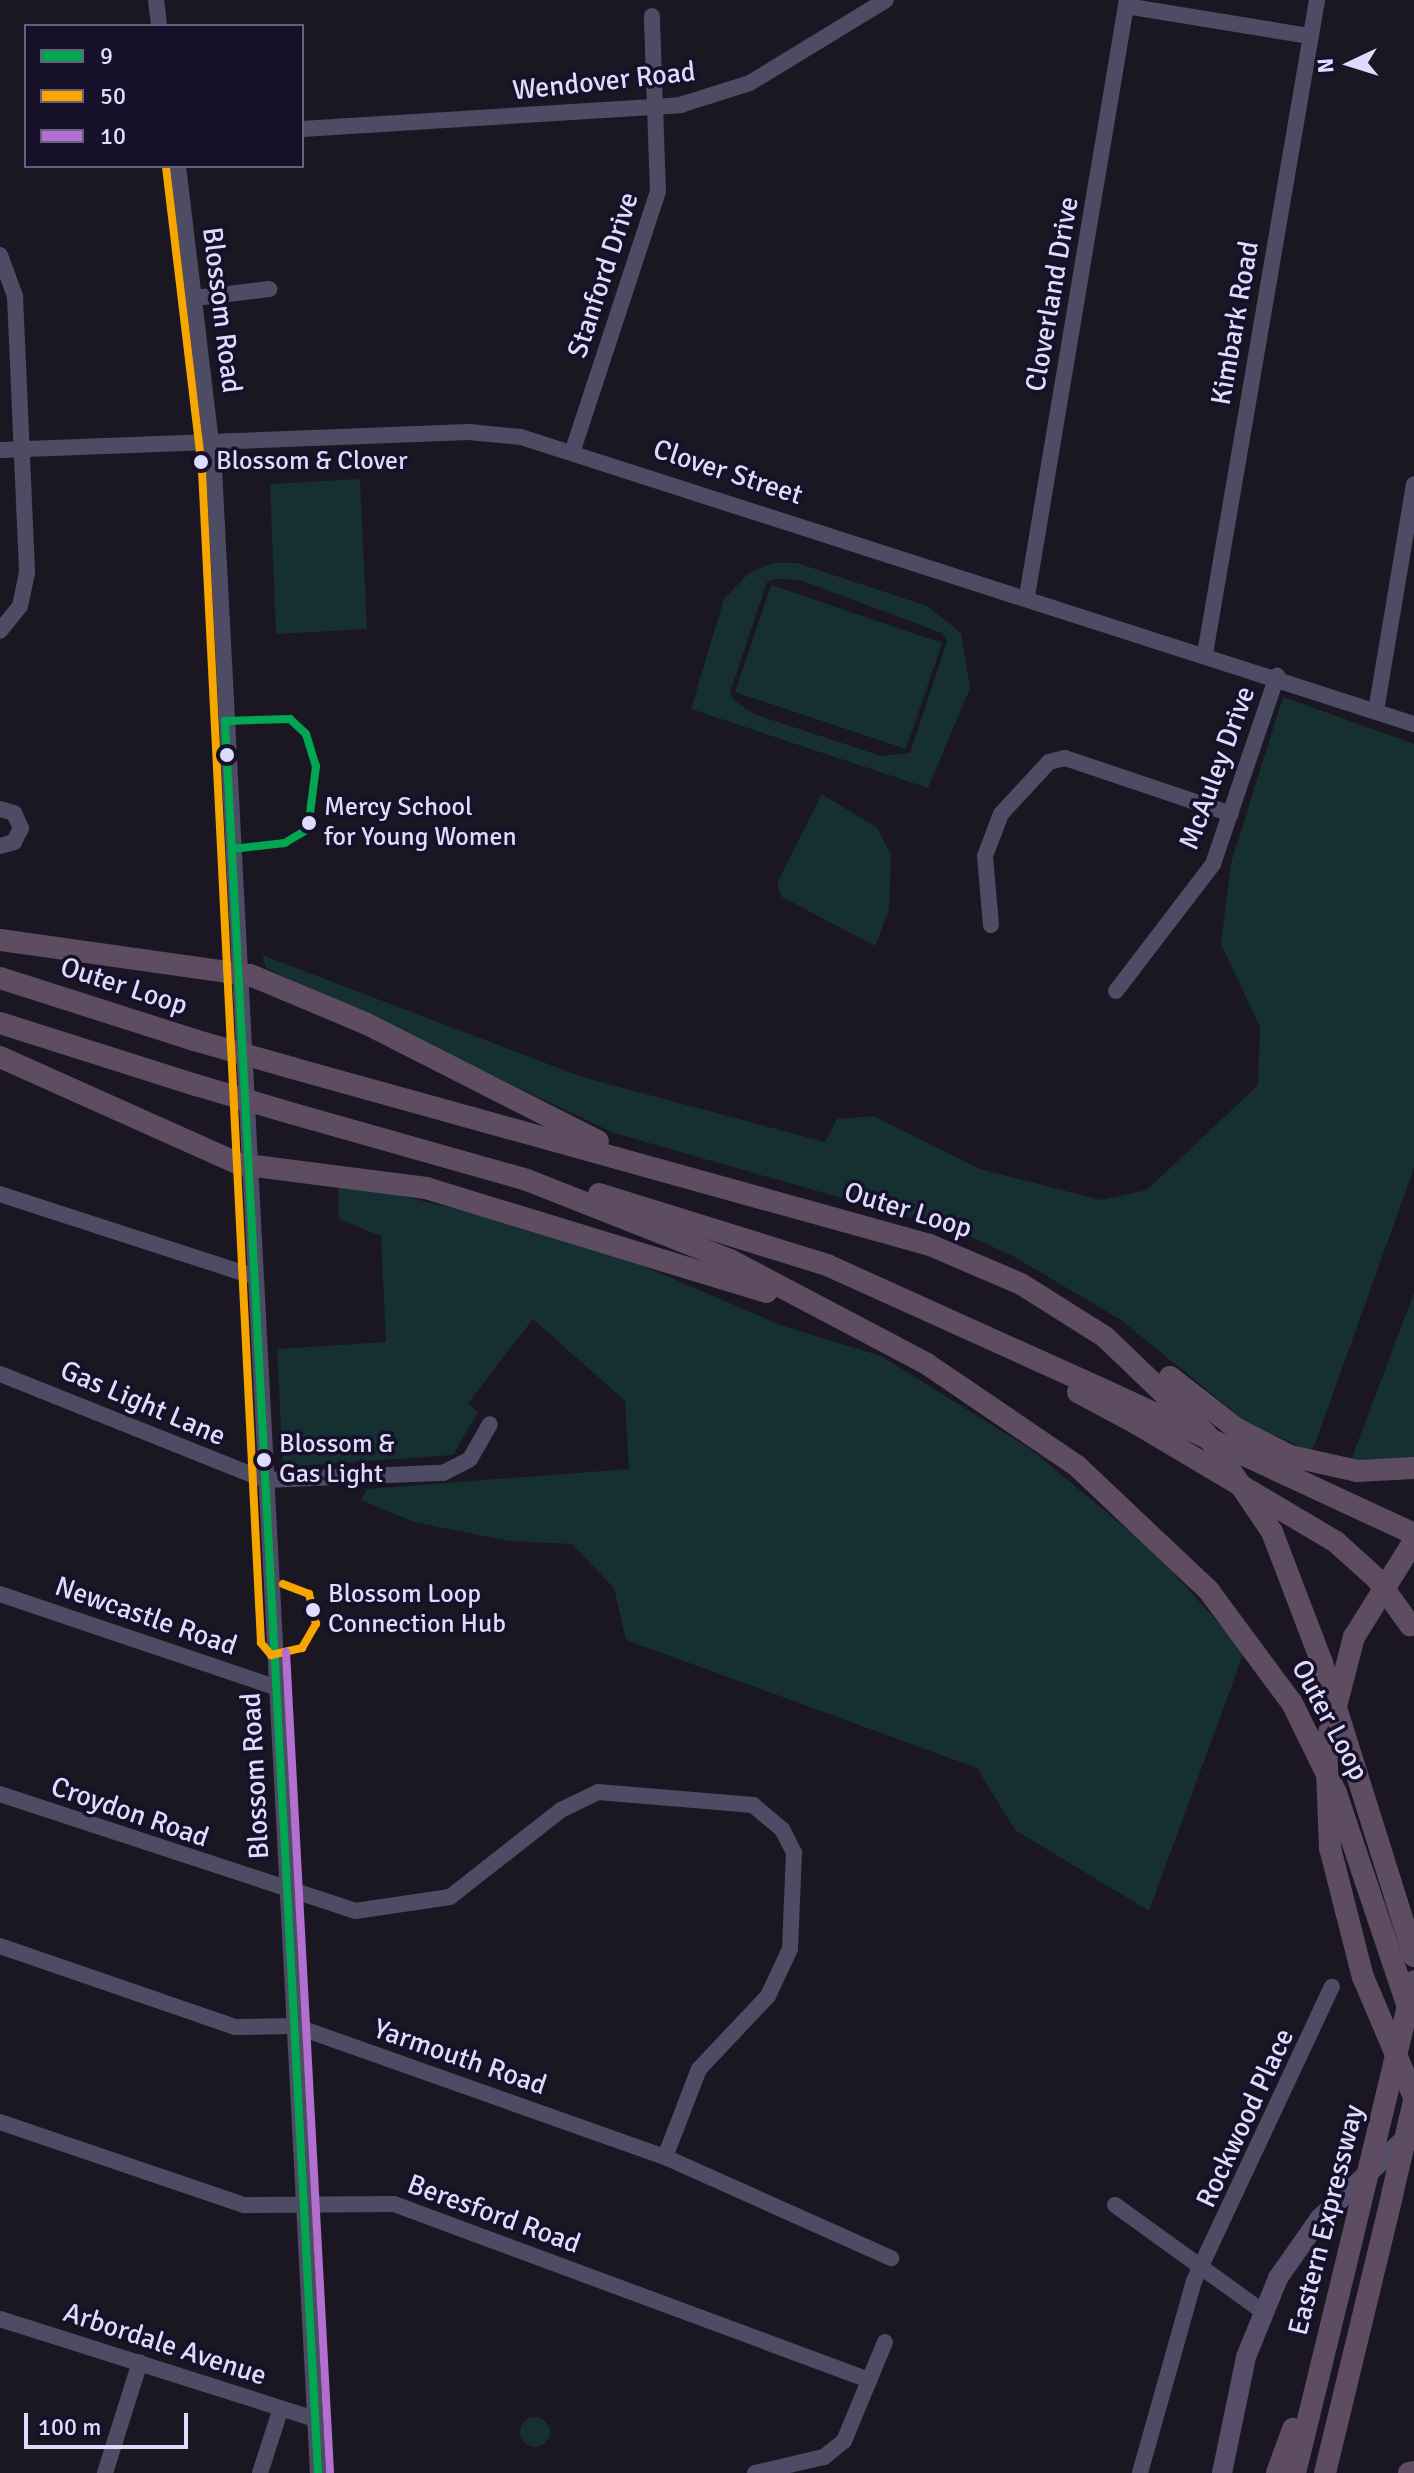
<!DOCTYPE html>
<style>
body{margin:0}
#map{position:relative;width:1414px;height:2473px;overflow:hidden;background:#1a1723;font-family:Signika,sans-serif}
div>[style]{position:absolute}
.green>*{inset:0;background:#162f30}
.round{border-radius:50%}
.minor>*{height:16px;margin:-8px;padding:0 8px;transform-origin:8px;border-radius:8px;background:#4e4c64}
.major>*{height:20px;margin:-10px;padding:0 10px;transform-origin:10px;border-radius:10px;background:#564d68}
.highway>*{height:22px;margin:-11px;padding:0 11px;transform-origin:11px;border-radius:11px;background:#5e4d62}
.highway-bridge>*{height:22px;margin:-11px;padding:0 11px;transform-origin:11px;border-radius:11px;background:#5e4d62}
.bus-1>*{height:8px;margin:-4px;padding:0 4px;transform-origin:4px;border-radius:4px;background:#00a651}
.bus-2>*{height:8px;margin:-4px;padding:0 4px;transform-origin:4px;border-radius:4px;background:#f7a600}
.bus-3>*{height:8px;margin:-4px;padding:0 4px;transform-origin:4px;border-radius:4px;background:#b36fd0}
.dots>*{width:22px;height:22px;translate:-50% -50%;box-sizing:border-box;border:4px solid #161129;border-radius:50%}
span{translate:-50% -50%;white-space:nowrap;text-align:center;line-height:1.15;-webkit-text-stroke:7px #161129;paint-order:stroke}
.bus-label{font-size:26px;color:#dfdbfe}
.left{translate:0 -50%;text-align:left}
.street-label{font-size:28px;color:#dfdbfe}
.legend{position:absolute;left:24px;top:24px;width:280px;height:144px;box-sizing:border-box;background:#161129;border:2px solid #66627e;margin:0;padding:10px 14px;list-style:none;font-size:24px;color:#dfdbfe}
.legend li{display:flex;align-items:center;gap:16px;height:40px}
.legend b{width:40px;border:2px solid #66627e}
.north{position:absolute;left:1310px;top:24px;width:80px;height:80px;-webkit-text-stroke:6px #161129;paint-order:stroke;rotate:266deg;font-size:22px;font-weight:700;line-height:32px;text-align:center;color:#dfdbfe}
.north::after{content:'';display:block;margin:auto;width:28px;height:36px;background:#dfdbfe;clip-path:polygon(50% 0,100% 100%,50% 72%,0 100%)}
.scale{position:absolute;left:24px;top:2413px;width:164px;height:36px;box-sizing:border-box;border:4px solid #dfdbfe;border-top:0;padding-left:10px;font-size:24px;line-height:28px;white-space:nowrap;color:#dfdbfe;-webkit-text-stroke:6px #161129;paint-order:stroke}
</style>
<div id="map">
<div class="green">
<div style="clip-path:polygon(360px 479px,367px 629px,276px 634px,270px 484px)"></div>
<div style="clip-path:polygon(evenodd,773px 563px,797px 563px,927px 606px,961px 633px,970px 688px,928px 788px,691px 709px,724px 599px,749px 573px,773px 563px,776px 579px,800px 580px,942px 633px,947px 641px,910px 753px,881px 756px,751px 713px,734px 700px,730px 693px,767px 582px,776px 579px)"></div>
<div style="clip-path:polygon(771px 585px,942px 643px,906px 749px,735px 692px)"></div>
<div style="clip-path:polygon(1283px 697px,1414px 744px,1414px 1168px,1312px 1452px,1249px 1424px,1121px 1320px,1013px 1256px,960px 1232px,614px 1133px,266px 968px,262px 955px,582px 1077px,825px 1142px,837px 1119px,873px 1116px,980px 1169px,1101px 1200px,1147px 1190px,1258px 1085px,1260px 1027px,1221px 944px,1231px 863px)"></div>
<div style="clip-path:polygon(822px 794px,877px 828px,891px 855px,889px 910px,875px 946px,782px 897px,777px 883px)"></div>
<div style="clip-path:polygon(338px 1180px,585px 1241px,783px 1326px,881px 1356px,1029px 1448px,1156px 1553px,1244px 1652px,1149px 1911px,1015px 1830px,977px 1768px,626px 1640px,614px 1588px,572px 1544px,509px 1541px,414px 1522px,361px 1500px,367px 1489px,629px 1469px,625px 1401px,533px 1319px,468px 1403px,478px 1412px,453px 1455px,283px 1467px,277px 1349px,386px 1342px,381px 1236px,339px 1219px)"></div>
<div style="clip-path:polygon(1414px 1293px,1414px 1458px,1351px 1460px)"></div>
<div class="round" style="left:520px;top:2417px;width:30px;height:30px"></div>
</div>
<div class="minor">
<div style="left:156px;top:0;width:26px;rotate:83deg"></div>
<div style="left:1126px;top:6px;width:186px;rotate:9.3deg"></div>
<div style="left:302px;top:129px;width:379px;rotate:-3.6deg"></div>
<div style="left:680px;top:105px;width:73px;rotate:-17.4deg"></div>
<div style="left:750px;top:83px;width:159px;rotate:-31.4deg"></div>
<div style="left:178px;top:166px;width:305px;rotate:83.2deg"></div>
<div style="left:214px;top:469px;width:2007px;rotate:87.03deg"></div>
<div style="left:0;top:255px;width:44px;rotate:69.9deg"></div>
<div style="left:15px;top:296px;width:277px;rotate:87.5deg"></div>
<div style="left:27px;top:573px;width:34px;rotate:102deg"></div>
<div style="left:20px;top:606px;width:32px;rotate:129deg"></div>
<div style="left:195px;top:298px;width:75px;rotate:-6.9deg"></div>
<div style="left:0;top:450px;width:469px;rotate:-2.2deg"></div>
<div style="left:469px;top:432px;width:52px;rotate:5.5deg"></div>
<div style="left:521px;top:437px;width:938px;rotate:17.82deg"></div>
<div style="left:573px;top:450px;width:272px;rotate:-71.8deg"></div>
<div style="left:658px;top:192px;width:176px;rotate:-92deg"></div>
<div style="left:1027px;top:596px;width:604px;rotate:-80.48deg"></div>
<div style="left:1205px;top:654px;width:664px;rotate:-80.28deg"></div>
<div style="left:1376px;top:711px;width:230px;rotate:-80.5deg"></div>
<div style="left:0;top:809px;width:15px;rotate:16deg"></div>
<div style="left:14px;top:813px;width:17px;rotate:65deg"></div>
<div style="left:21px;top:828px;width:16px;rotate:117deg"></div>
<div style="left:14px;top:842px;width:15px;rotate:164deg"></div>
<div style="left:991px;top:925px;width:69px;rotate:-95deg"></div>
<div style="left:985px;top:856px;width:45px;rotate:-69.1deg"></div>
<div style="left:1001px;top:814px;width:71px;rotate:-47.3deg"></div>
<div style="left:1049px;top:762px;width:16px;rotate:-14deg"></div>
<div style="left:1065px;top:758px;width:175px;rotate:18.6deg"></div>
<div style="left:1116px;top:991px;width:160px;rotate:-52.6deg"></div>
<div style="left:1213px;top:864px;width:199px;rotate:-71.2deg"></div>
<div style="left:0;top:1194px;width:268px;rotate:18deg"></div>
<div style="left:0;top:1374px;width:285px;rotate:21.8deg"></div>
<div style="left:265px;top:1480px;width:178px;rotate:-2.3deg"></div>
<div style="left:443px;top:1473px;width:30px;rotate:-27deg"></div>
<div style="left:470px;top:1459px;width:40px;rotate:-60.3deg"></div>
<div style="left:0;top:1594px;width:290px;rotate:18.7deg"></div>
<div style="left:0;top:1794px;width:374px;rotate:18.2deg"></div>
<div style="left:355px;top:1911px;width:96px;rotate:-8.4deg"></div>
<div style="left:450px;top:1897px;width:141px;rotate:-38.1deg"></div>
<div style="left:561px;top:1810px;width:41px;rotate:-25.9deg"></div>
<div style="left:598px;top:1792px;width:156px;rotate:4.8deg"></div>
<div style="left:753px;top:1805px;width:38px;rotate:40deg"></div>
<div style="left:782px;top:1829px;width:27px;rotate:63deg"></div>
<div style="left:794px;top:1853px;width:96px;rotate:92.4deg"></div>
<div style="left:790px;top:1949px;width:52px;rotate:115.1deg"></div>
<div style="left:768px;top:1996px;width:100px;rotate:133.4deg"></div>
<div style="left:699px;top:2069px;width:94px;rotate:111.1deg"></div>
<div style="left:0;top:1946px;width:249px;rotate:19deg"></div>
<div style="left:235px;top:2027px;width:60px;rotate:-1deg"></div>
<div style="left:295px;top:2026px;width:393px;rotate:19.5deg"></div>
<div style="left:665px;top:2157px;width:248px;rotate:24.1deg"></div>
<div style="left:0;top:2122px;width:258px;rotate:18.8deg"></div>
<div style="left:244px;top:2205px;width:150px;rotate:-0.4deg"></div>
<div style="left:394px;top:2204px;width:507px;rotate:20.33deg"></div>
<div style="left:1115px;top:2205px;width:181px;rotate:35.8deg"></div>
<div style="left:0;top:2319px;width:330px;rotate:17.6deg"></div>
<div style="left:105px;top:2473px;width:116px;rotate:-72.5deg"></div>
<div style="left:260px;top:2473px;width:68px;rotate:-72.1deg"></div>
<div style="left:755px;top:2473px;width:71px;rotate:-13.1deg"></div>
<div style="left:824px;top:2457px;width:26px;rotate:-39deg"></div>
<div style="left:844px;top:2441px;width:107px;rotate:-67.5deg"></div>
<div style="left:1140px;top:2473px;width:199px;rotate:-74.3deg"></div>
<div style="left:1194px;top:2281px;width:325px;rotate:-64.9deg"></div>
</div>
<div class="major">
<div style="left:1222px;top:2473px;width:118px;rotate:-78.3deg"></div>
<div style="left:1246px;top:2357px;width:85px;rotate:-67.9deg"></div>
<div style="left:1278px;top:2278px;width:73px;rotate:-55deg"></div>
<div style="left:1320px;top:2218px;width:125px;rotate:-43deg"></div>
</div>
<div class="highway">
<div style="left:0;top:940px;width:252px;rotate:8deg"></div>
<div style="left:250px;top:975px;width:125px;rotate:22.7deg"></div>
<div style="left:365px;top:1023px;width:261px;rotate:26.9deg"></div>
<div style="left:0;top:978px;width:204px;rotate:17.7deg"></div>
<div style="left:0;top:1023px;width:206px;rotate:17.6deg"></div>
<div style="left:0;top:1057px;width:262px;rotate:24.1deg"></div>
<div style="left:239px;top:1164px;width:189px;rotate:7.3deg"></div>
<div style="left:426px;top:1188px;width:356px;rotate:17deg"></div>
<div style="left:292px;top:1068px;width:662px;rotate:15.51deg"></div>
<div style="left:930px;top:1245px;width:99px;rotate:23.2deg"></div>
<div style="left:1021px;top:1284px;width:99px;rotate:32.2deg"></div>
<div style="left:1105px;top:1337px;width:140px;rotate:43.8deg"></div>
<div style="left:1206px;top:1434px;width:118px;rotate:56deg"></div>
<div style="left:1272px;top:1532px;width:140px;rotate:69.1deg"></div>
<div style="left:1322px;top:1663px;width:307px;rotate:72.6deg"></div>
<div style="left:294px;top:1114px;width:242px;rotate:15.8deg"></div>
<div style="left:527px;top:1180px;width:218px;rotate:21.5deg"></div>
<div style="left:730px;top:1260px;width:223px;rotate:27.8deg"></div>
<div style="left:927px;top:1364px;width:181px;rotate:34.2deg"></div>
<div style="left:1077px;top:1466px;width:182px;rotate:43.4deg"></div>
<div style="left:1209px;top:1591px;width:139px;rotate:53.5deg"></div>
<div style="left:1292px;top:1703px;width:100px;rotate:63.9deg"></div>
<div style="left:1336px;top:1793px;width:232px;rotate:71.4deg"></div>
<div style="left:599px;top:1194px;width:239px;rotate:17.3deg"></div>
<div style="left:827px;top:1265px;width:304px;rotate:24.3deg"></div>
<div style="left:1170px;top:1377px;width:85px;rotate:37.8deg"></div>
<div style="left:1237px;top:1429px;width:59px;rotate:27deg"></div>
<div style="left:1290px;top:1456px;width:69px;rotate:12.6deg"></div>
<div style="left:1357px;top:1471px;width:57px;rotate:-3deg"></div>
<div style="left:1078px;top:1392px;width:64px;rotate:28.2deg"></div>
<div style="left:1354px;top:1637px;width:113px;rotate:-58deg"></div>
<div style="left:1330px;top:1848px;width:133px;rotate:75.7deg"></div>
<div style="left:1363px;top:1977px;width:130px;rotate:67deg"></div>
<div style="left:1277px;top:2473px;width:47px;rotate:-70deg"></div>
<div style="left:1295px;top:2473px;width:241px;rotate:-76.3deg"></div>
<div style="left:1325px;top:2473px;width:286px;rotate:-76.4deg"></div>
<div style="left:1409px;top:2473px;width:5px;rotate:-11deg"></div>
</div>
<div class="highway-bridge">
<div style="left:194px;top:1040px;width:102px;rotate:15.9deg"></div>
<div style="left:196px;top:1085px;width:102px;rotate:16.5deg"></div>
<div style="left:1104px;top:1390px;width:342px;rotate:24.9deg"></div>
<div style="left:1134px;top:1422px;width:235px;rotate:30.7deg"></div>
<div style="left:1336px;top:1542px;width:55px;rotate:42.1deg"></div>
<div style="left:1377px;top:1579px;width:57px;rotate:54.3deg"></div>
<div style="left:1330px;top:1848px;width:103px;rotate:-92.2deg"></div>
<div style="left:1326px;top:1745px;width:112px;rotate:-75.5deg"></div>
<div style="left:1392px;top:2195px;width:97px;rotate:-76.8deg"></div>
<div style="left:1352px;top:2239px;width:265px;rotate:-76.5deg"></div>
</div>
<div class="bus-1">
<div style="left:225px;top:721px;width:1754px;rotate:86.96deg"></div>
<div style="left:225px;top:721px;width:65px;rotate:-1.8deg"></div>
<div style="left:290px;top:719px;width:22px;rotate:43deg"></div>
<div style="left:306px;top:734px;width:34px;rotate:73deg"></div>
<div style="left:316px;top:766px;width:64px;rotate:97.2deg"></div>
<div style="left:308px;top:829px;width:27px;rotate:149deg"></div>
<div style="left:285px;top:843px;width:53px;rotate:173.5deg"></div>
</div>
<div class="bus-2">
<div style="left:166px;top:167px;width:305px;rotate:83.2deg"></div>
<div style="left:202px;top:470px;width:1174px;rotate:87.12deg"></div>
<div style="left:261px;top:1643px;width:16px;rotate:50deg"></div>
<div style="left:271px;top:1655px;width:32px;rotate:-13deg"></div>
<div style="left:302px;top:1648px;width:28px;rotate:-60deg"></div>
<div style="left:316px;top:1624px;width:31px;rotate:-103deg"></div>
<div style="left:309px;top:1594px;width:28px;rotate:-159deg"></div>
</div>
<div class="bus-3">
<div style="left:286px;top:1652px;width:821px;rotate:86.93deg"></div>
</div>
<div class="dots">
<div style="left:201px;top:462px;background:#dfdbfe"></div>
<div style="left:227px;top:755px;background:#dfdbfe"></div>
<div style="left:309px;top:823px;background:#dfdbfe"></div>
<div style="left:264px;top:1460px;background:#dfdbfe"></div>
<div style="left:313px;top:1610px;background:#dfdbfe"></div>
</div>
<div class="bus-label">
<span class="left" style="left:216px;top:462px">Blossom &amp; Clover</span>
<span class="left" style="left:324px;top:823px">Mercy School<br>for Young Women</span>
<span class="left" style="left:279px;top:1460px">Blossom &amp;<br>Gas Light</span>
<span class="left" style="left:328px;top:1610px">Blossom Loop<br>Connection Hub</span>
</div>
<div class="street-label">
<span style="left:604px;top:81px;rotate:-6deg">Wendover Road</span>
<span style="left:603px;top:275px;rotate:-72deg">Stanford Drive</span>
<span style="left:1052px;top:294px;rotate:-80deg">Cloverland Drive</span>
<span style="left:222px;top:310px;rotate:83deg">Blossom Road</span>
<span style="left:1235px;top:323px;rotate:-80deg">Kimbark Road</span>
<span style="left:728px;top:472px;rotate:18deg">Clover Street</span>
<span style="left:1217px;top:768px;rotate:-70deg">McAuley Drive</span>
<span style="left:124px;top:986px;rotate:18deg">Outer Loop</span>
<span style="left:908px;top:1210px;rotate:17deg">Outer Loop</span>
<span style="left:143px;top:1403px;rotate:23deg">Gas Light Lane</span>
<span style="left:146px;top:1616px;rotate:19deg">Newcastle Road</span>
<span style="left:1330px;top:1720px;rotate:62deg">Outer Loop</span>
<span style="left:255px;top:1776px;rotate:-93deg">Blossom Road</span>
<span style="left:130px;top:1812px;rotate:19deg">Croydon Road</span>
<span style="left:460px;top:2057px;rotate:19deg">Yarmouth Road</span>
<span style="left:1245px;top:2118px;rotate:-65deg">Rockwood Place</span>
<span style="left:494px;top:2214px;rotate:20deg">Beresford Road</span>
<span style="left:1326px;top:2220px;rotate:-76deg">Eastern Expressway</span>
<span style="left:165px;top:2344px;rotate:18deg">Arbordale Avenue</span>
</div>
<ul class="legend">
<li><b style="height:10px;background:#00a651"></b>9</li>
<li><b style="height:10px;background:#f7a600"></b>50</li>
<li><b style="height:10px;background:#b36fd0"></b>10</li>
</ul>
<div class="north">N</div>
<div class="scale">100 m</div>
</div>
